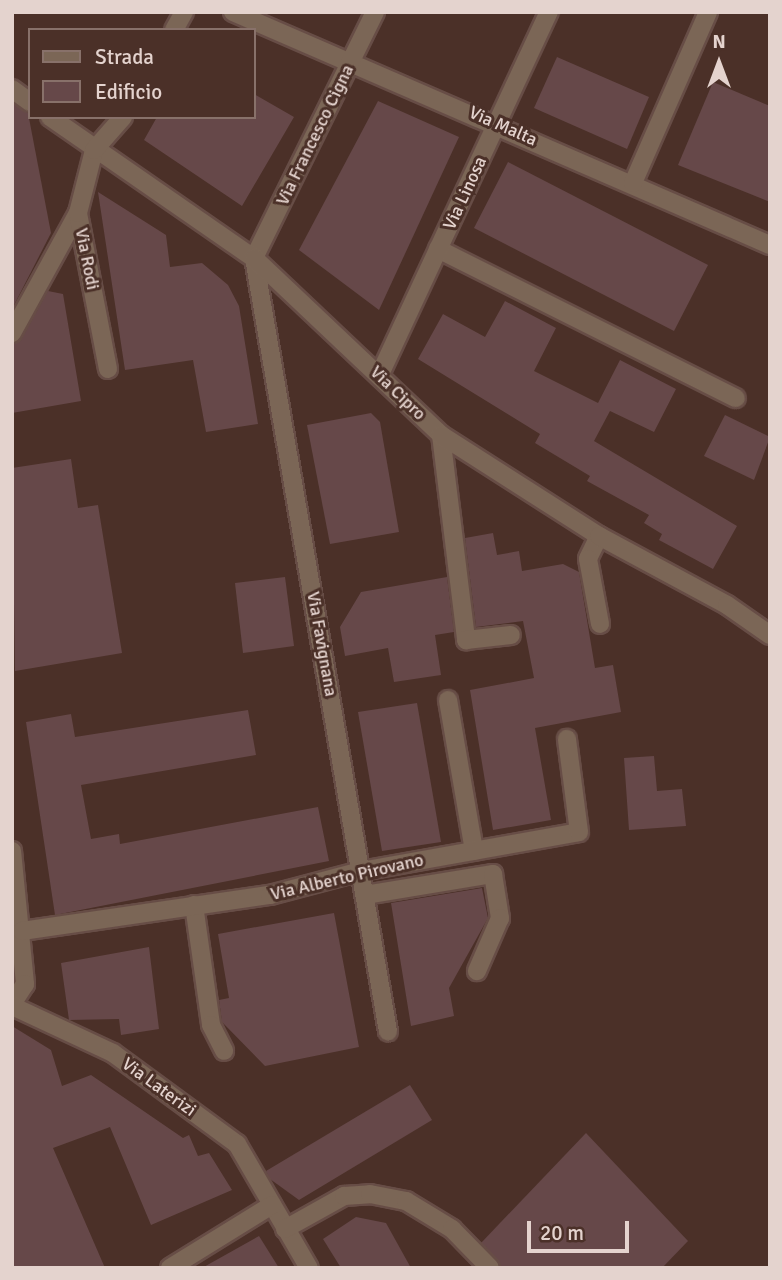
<!DOCTYPE html>
<style>
body{margin:0}
#map{position:relative;width:782px;height:1280px;overflow:hidden;background:#4b3028;font-family:Signika,sans-serif}
div>[style]{position:absolute}
.building>*{inset:0;background:#664849}
.roads{filter:drop-shadow(2px 0 #674d46) drop-shadow(-2px 0 #674d46) drop-shadow(0 2px #674d46) drop-shadow(0 -2px #674d46)}
.lane>*{height:18px;margin:-9px;padding:0 9px;transform-origin:9px;border-radius:9px;background:#7b6656}
.street>*{height:18px;margin:-9px;padding:0 9px;transform-origin:9px;border-radius:9px;background:#7b6656}
span{translate:-50% -50%;white-space:nowrap;text-align:center;line-height:1.15;-webkit-text-stroke:6px #4b3028;paint-order:stroke}
.street-label{font-size:18px;color:#e4d3ce}
.frame{position:absolute;inset:0;border:14px solid #e4d3ce;pointer-events:none}
.legend{position:absolute;left:28px;top:28px;width:228px;height:91px;box-sizing:border-box;background:#4b3028;border:2px solid #88716a;margin:0;padding:9px 12px;list-style:none;font-size:21px;color:#e4d3ce}
.legend li{display:flex;align-items:center;gap:14px;height:35px}
.legend b{width:35px;border:2px solid #88716a}
.north{position:absolute;left:684px;top:28px;width:70px;height:70px;-webkit-text-stroke:5px #4b3028;paint-order:stroke;rotate:0deg;font-size:19px;font-weight:700;line-height:28px;text-align:center;color:#e4d3ce}
.north::after{content:'';display:block;margin:auto;width:24px;height:32px;background:#e4d3ce;clip-path:polygon(50% 0,100% 100%,50% 72%,0 100%)}
.scale{position:absolute;left:527px;top:1221px;width:102px;height:32px;box-sizing:border-box;border:4px solid #e4d3ce;border-top:0;padding-left:9px;font-size:21px;line-height:24px;white-space:nowrap;color:#e4d3ce;-webkit-text-stroke:5px #4b3028;paint-order:stroke}
</style>
<div id="map">
<div class="building">
<div style="clip-path:polygon(557px 57px,649px 97px,627px 149px,534px 108px)"></div>
<div style="clip-path:polygon(713px 82px,770px 106px,770px 202px,678px 165px)"></div>
<div style="clip-path:polygon(254px 94px,294px 117px,242px 206px,144px 140px,157px 117px,254px 117px)"></div>
<div style="clip-path:polygon(378px 101px,459px 137px,379px 310px,299px 250px)"></div>
<div style="clip-path:polygon(12px 103px,28px 113px,51px 233px,12px 309px)"></div>
<div style="clip-path:polygon(508px 162px,708px 265px,674px 331px,474px 228px)"></div>
<div style="clip-path:polygon(98px 192px,166px 235px,170px 267px,202px 263px,228px 285px,239px 306px,258px 424px,206px 432px,193px 360px,125px 370px)"></div>
<div style="clip-path:polygon(48px 291px,63px 294px,81px 401px,12px 413px,12px 344px,22px 338px)"></div>
<div style="clip-path:polygon(505px 301px,556px 328px,534px 371px,598px 403px,620px 360px,676px 389px,654px 432px,610px 411px,594px 441px,737px 526px,713px 569px,659px 540px,662px 534px,644px 523px,649px 515px,587px 481px,590px 476px,535px 443px,540px 434px,418px 359px,443px 314px,485px 337px)"></div>
<div style="clip-path:polygon(371px 413px,380px 422px,399px 532px,330px 544px,307px 425px)"></div>
<div style="clip-path:polygon(725px 415px,770px 437px,754px 480px,704px 456px)"></div>
<div style="clip-path:polygon(71px 459px,78px 508px,98px 505px,122px 653px,15px 671px,12px 468px)"></div>
<div style="clip-path:polygon(493px 533px,497px 555px,519px 551px,522px 571px,563px 564px,579px 572px,595px 668px,613px 665px,621px 712px,535px 728px,551px 820px,493px 830px,470px 690px,534px 678px,523px 621px,476px 627px,465px 538px)"></div>
<div style="clip-path:polygon(285px 577px,294px 646px,243px 653px,235px 583px)"></div>
<div style="clip-path:polygon(447px 577px,454px 632px,435px 635px,441px 675px,394px 682px,388px 648px,345px 656px,340px 627px,361px 592px)"></div>
<div style="clip-path:polygon(417px 703px,441px 842px,382px 851px,358px 712px)"></div>
<div style="clip-path:polygon(248px 710px,256px 755px,81px 785px,91px 839px,119px 834px,120px 844px,318px 807px,329px 861px,55px 915px,26px 722px,71px 714px,75px 737px)"></div>
<div style="clip-path:polygon(654px 756px,657px 791px,682px 789px,686px 826px,629px 830px,624px 758px)"></div>
<div style="clip-path:polygon(482px 888px,488px 918px,449px 988px,454px 1016px,411px 1026px,391px 903px)"></div>
<div style="clip-path:polygon(334px 913px,359px 1047px,265px 1066px,222px 1022px,219px 1000px,229px 998px,218px 934px)"></div>
<div style="clip-path:polygon(149px 947px,159px 1029px,121px 1035px,119px 1019px,69px 1020px,61px 963px)"></div>
<div style="clip-path:polygon(12px 1026px,51px 1050px,62px 1086px,91px 1075px,183px 1138px,189px 1135px,198px 1156px,209px 1153px,232px 1190px,151px 1225px,110px 1127px,53px 1148px,105px 1268px,12px 1268px)"></div>
<div style="clip-path:polygon(410px 1085px,432px 1120px,299px 1200px,270px 1179px,266px 1171px)"></div>
<div style="clip-path:polygon(586px 1133px,688px 1241px,662px 1268px,501px 1268px,481px 1243px)"></div>
<div style="clip-path:polygon(356px 1217px,386px 1223px,411px 1268px,341px 1268px,323px 1239px)"></div>
<div style="clip-path:polygon(259px 1236px,279px 1268px,202px 1268px)"></div>
</div>
<div class="roads">
<div class="lane">
<div style="left:438px;top:249px;width:333px;rotate:26.6deg"></div>
<div style="left:441px;top:435px;width:207px;rotate:83deg"></div>
<div style="left:466px;top:640px;width:45px;rotate:-6.3deg"></div>
<div style="left:599px;top:536px;width:25px;rotate:116deg"></div>
<div style="left:588px;top:559px;width:66px;rotate:79.5deg"></div>
<div style="left:448px;top:700px;width:153px;rotate:80.2deg"></div>
<div style="left:365px;top:895px;width:130px;rotate:-9.3deg"></div>
<div style="left:493px;top:874px;width:45px;rotate:81deg"></div>
<div style="left:500px;top:918px;width:58px;rotate:113.5deg"></div>
<div style="left:194px;top:905px;width:121px;rotate:81.9deg"></div>
<div style="left:211px;top:1025px;width:29px;rotate:63deg"></div>
</div>
<div class="street">
<div style="left:233px;top:12px;width:585px;rotate:23.46deg"></div>
<div style="left:375px;top:12px;width:274px;rotate:116.2deg"></div>
<div style="left:254px;top:258px;width:785px;rotate:80.17deg"></div>
<div style="left:174px;top:30px;width:21px;rotate:-61deg"></div>
<div style="left:12px;top:89px;width:22px;rotate:36deg"></div>
<div style="left:50px;top:117px;width:248px;rotate:34.7deg"></div>
<div style="left:254px;top:258px;width:257px;rotate:43.4deg"></div>
<div style="left:441px;top:435px;width:188px;rotate:32.6deg"></div>
<div style="left:599px;top:536px;width:145px;rotate:28.3deg"></div>
<div style="left:727px;top:605px;width:52px;rotate:34.9deg"></div>
<div style="left:633px;top:183px;width:187px;rotate:-66.3deg"></div>
<div style="left:12px;top:333px;width:137px;rotate:-61.2deg"></div>
<div style="left:108px;top:369px;width:159px;rotate:-100.9deg"></div>
<div style="left:78px;top:213px;width:65px;rotate:-75.7deg"></div>
<div style="left:94px;top:150px;width:44px;rotate:-48.7deg"></div>
<div style="left:380px;top:374px;width:400px;rotate:-65deg"></div>
<div style="left:12px;top:851px;width:134px;rotate:84.4deg"></div>
<div style="left:25px;top:984px;width:24px;rotate:123deg"></div>
<div style="left:22px;top:931px;width:251px;rotate:-8.3deg"></div>
<div style="left:270px;top:895px;width:94px;rotate:-14.8deg"></div>
<div style="left:361px;top:871px;width:221px;rotate:-10.1deg"></div>
<div style="left:579px;top:832px;width:94px;rotate:-97.4deg"></div>
<div style="left:12px;top:1006px;width:111px;rotate:25deg"></div>
<div style="left:113px;top:1053px;width:154px;rotate:36.3deg"></div>
<div style="left:237px;top:1144px;width:143px;rotate:59.9deg"></div>
<div style="left:285px;top:1229px;width:68px;rotate:-29.2deg"></div>
<div style="left:344px;top:1196px;width:26px;rotate:-4deg"></div>
<div style="left:370px;top:1194px;width:37px;rotate:11deg"></div>
<div style="left:406px;top:1201px;width:54px;rotate:31.3deg"></div>
<div style="left:452px;top:1229px;width:54px;rotate:45.7deg"></div>
<div style="left:170px;top:1268px;width:120px;rotate:-31.7deg"></div>
</div>
</div>
<div class="street-label">
<span style="left:503px;top:126px;rotate:24deg">Via Malta</span>
<span style="left:315px;top:135px;rotate:-64deg">Via Francesco Cigna</span>
<span style="left:465px;top:193px;rotate:-65deg">Via Linosa</span>
<span style="left:87px;top:259px;rotate:79deg">Via Rodi</span>
<span style="left:398px;top:393px;rotate:44deg">Via Cipro</span>
<span style="left:322px;top:644px;rotate:80deg">Via Favignana</span>
<span style="left:347px;top:877px;rotate:-13deg">Via Alberto Pirovano</span>
<span style="left:159px;top:1087px;rotate:36deg">Via Laterizi</span>
</div>
<div class="frame"></div>
<ul class="legend">
<li><b style="height:9px;background:#7b6656"></b>Strada</li>
<li><b style="height:19px;background:#664849"></b>Edificio</li>
</ul>
<div class="north">N</div>
<div class="scale">20 m</div>
</div>
